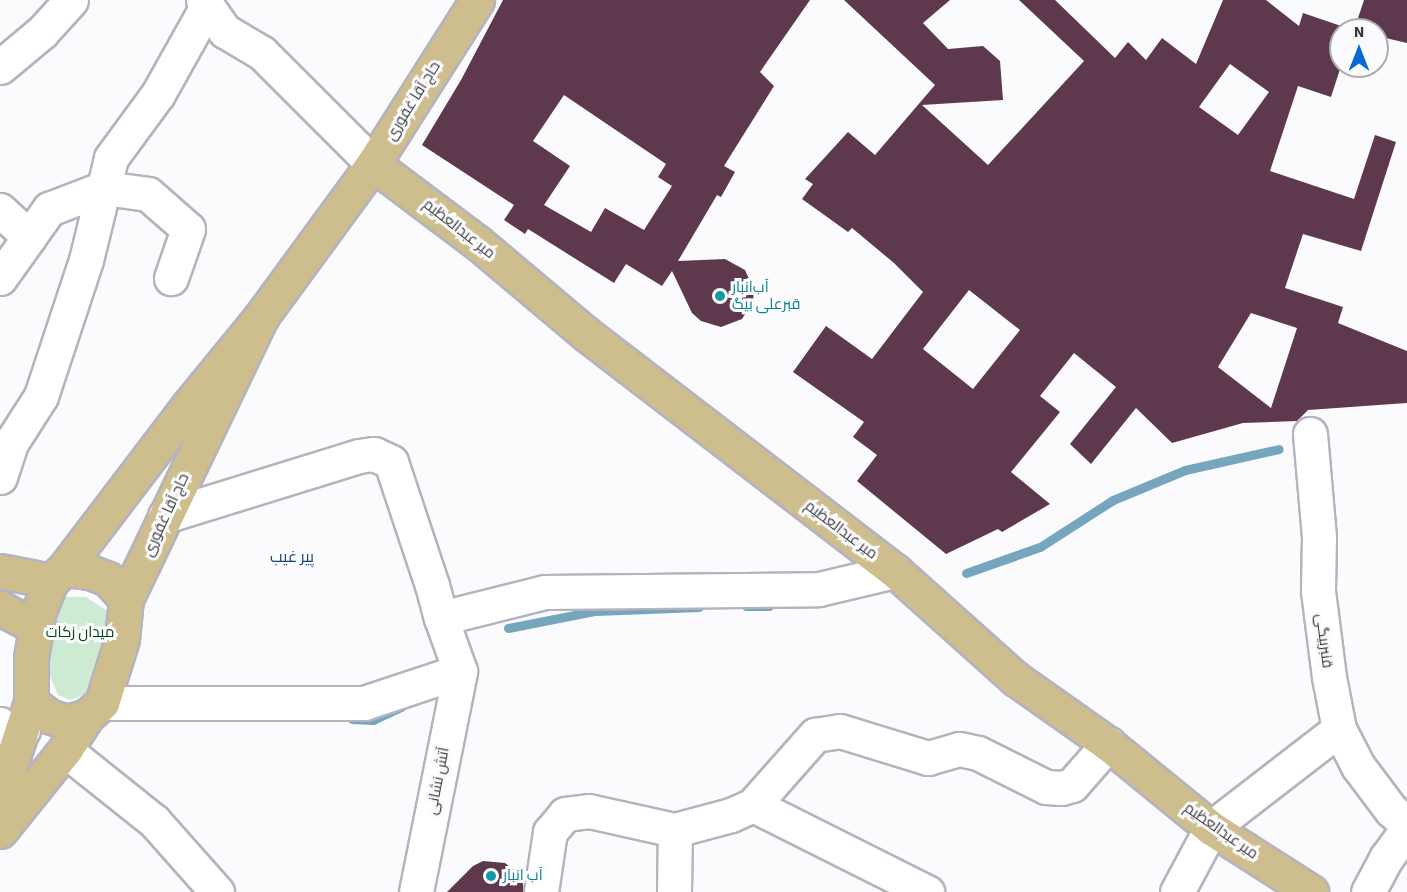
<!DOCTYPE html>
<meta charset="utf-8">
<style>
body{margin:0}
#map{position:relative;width:1407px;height:892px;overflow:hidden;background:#fbfbfd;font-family:"Source Sans 3",Cairo,sans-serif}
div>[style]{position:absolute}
.green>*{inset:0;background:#cdebd2}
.stream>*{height:9px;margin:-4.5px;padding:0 4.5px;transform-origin:4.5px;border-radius:4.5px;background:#76a6bd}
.building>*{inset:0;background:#5e394d}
.roads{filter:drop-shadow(2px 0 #b4b3be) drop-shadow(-2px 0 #b4b3be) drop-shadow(0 2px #b4b3be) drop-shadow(0 -2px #b4b3be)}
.minor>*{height:33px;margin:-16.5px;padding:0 16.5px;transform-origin:16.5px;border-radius:16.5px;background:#fff}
.major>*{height:33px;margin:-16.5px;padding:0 16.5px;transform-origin:16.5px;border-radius:16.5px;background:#cfbe8d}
.dots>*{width:16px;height:16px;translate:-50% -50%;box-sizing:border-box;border:3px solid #fbfbfd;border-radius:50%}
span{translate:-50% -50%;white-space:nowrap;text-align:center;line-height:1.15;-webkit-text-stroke:6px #fbfbfd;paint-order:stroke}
.street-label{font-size:15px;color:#37373b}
.culture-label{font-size:15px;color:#0d838f}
.left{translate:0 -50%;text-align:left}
.park-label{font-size:15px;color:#04431a}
.neighbourhood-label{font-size:16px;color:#1c4479}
.north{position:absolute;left:1329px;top:18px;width:60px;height:60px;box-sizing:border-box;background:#fbfbfd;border:2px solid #adadaf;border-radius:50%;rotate:0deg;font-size:16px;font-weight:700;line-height:24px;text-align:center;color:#37373b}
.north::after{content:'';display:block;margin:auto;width:21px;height:27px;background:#076ad2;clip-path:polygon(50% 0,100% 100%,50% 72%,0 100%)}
</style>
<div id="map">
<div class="green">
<div style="clip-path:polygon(66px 597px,86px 597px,106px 610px,111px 634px,105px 660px,85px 694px,71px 700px,58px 695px,50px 676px,46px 644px,51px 612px)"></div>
</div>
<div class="stream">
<div style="left:966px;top:573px;width:78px;rotate:-19.4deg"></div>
<div style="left:1040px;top:547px;width:87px;rotate:-32.8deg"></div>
<div style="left:1113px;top:500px;width:78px;rotate:-22.6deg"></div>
<div style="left:1185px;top:470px;width:96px;rotate:-12.6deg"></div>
<div style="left:746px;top:606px;width:23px"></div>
<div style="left:508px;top:628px;width:89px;rotate:-11.1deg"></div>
<div style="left:595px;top:611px;width:104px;rotate:-2.2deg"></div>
<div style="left:352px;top:719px;width:21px;rotate:3deg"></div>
<div style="left:373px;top:720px;width:31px;rotate:-25deg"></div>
</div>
<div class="building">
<div style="clip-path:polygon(evenodd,503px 0,810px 0,760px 72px,774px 86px,724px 166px,735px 172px,721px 197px,717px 195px,678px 261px,725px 259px,745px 270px,754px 290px,753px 301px,742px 319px,721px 327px,701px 321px,692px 313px,672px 271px,662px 286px,626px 264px,614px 283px,528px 229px,525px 234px,504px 220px,514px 205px,422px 145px,461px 80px,503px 0,564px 95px,666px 164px,658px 177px,672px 186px,644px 230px,605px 208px,591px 232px,544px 205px,570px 166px,533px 141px,564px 95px)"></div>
<div style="clip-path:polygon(evenodd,844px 0,950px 0,923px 23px,948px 49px,983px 46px,1000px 61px,1003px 100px,922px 105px,988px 165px,1084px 61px,1019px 0,1055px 0,1115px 58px,1128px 42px,1146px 60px,1162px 38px,1196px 64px,1223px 0,1266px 0,1299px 26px,1303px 13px,1353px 30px,1341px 30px,1341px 66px,1331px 97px,1298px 86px,1270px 171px,1354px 199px,1375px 135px,1396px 142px,1361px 251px,1303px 234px,1285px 288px,1343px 307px,1338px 323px,1407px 351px,1407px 403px,1308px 410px,1297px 421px,1243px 423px,1172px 443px,1136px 408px,1091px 464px,1070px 444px,1116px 387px,1074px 353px,1040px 396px,1060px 412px,1011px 472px,1050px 504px,1002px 532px,998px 529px,946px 554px,857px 481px,877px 455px,853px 437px,864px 422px,793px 372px,826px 326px,872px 359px,923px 292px,894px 263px,852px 228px,848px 232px,802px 199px,813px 184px,805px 179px,848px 132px,875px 155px,935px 85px,844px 0,1230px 64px,1269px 92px,1238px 135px,1199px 107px,1230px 64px,844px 0,969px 290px,1020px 330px,973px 389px,923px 349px,969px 290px,844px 0,1251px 313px,1297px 328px,1271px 408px,1218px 367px,1251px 313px)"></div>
<div style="clip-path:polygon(1364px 0,1407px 0,1407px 43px,1377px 36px,1377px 30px,1354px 30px)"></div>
<div style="clip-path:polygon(483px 861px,505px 863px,514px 870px,523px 884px,523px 892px,447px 892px,473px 866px)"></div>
</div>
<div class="roads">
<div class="minor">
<div style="left:203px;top:0;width:38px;rotate:55deg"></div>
<div style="left:225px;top:31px;width:43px;rotate:30.7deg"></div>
<div style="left:262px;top:53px;width:157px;rotate:45deg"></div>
<div style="left:0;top:67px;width:55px;rotate:-39.8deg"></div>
<div style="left:42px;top:32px;width:43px;rotate:-47.8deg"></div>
<div style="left:0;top:210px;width:40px;rotate:43deg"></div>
<div style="left:0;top:278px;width:85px;rotate:-54.6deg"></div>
<div style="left:49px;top:209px;width:59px;rotate:-20.9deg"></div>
<div style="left:104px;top:188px;width:44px;rotate:7.8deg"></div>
<div style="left:148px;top:194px;width:53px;rotate:41.2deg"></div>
<div style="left:188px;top:229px;width:52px;rotate:109.1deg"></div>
<div style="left:1310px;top:434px;width:103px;rotate:85deg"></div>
<div style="left:1319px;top:537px;width:54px;rotate:91.1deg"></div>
<div style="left:1318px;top:591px;width:87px;rotate:82.7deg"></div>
<div style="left:1329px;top:677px;width:53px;rotate:79.1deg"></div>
<div style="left:1339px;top:729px;width:42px;rotate:62.8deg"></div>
<div style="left:1358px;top:766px;width:55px;rotate:53.1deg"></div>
<div style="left:1391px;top:810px;width:21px;rotate:41deg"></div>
<div style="left:0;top:477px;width:36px;rotate:-72deg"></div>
<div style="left:11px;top:443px;width:56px;rotate:-57.4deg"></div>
<div style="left:41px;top:396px;width:143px;rotate:-71.7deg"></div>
<div style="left:86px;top:260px;width:105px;rotate:-76.2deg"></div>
<div style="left:111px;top:158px;width:79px;rotate:-53.7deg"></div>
<div style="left:158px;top:94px;width:98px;rotate:-60.8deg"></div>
<div style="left:165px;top:516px;width:203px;rotate:-17.2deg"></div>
<div style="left:359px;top:456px;width:15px;rotate:-8deg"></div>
<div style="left:374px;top:454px;width:19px;rotate:25deg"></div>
<div style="left:391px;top:462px;width:130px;rotate:71.6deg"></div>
<div style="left:432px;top:585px;width:34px;rotate:75deg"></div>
<div style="left:102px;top:703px;width:262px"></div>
<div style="left:364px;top:703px;width:101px;rotate:-18.4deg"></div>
<div style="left:460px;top:671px;width:56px;rotate:-109.7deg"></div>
<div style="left:441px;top:618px;width:107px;rotate:-14deg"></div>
<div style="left:545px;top:592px;width:274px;rotate:-0.6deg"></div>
<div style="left:819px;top:589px;width:78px;rotate:-13.3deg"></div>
<div style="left:0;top:724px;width:8px;rotate:45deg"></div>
<div style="left:6px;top:730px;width:17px"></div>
<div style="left:65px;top:750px;width:114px;rotate:38.6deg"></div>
<div style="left:154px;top:821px;width:95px;rotate:48.4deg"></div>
<div style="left:753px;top:805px;width:195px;rotate:26.6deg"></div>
<div style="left:416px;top:892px;width:225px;rotate:-78.7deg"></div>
<div style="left:541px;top:892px;width:61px;rotate:-81.5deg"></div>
<div style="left:550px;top:832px;width:23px;rotate:-50deg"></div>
<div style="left:565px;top:814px;width:24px;rotate:-7deg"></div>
<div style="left:589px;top:811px;width:88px;rotate:12.5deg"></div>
<div style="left:674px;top:892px;width:62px;rotate:-89.1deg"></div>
<div style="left:675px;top:830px;width:58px;rotate:-15deg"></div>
<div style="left:731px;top:815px;width:24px;rotate:-24deg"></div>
<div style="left:753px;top:805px;width:94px;rotate:-48.5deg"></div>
<div style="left:815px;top:735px;width:25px;rotate:-9deg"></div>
<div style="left:840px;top:731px;width:92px;rotate:17.1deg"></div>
<div style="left:928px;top:758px;width:32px;rotate:-16deg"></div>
<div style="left:959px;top:749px;width:19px;rotate:12deg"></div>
<div style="left:978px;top:753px;width:76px;rotate:26.6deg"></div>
<div style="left:1046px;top:787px;width:15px;rotate:4deg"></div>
<div style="left:1061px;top:788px;width:11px;rotate:-15deg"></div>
<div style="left:1072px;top:785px;width:55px;rotate:-48.7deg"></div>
<div style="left:1177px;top:892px;width:72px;rotate:-62deg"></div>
<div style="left:1211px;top:828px;width:162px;rotate:-37.7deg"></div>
<div style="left:1368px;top:892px;width:40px;rotate:-62deg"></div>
<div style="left:1387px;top:857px;width:34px;rotate:-54deg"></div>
</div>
<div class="major">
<div style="left:373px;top:164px;width:131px;rotate:37deg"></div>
<div style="left:478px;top:243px;width:141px;rotate:40.1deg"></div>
<div style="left:586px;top:334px;width:389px;rotate:37.5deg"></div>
<div style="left:895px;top:571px;width:162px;rotate:41.8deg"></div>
<div style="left:1016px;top:679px;width:113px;rotate:35.2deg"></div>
<div style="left:1108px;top:744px;width:133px;rotate:39.2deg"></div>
<div style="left:1211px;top:828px;width:119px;rotate:32.6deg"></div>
<div style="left:64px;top:569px;width:206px;rotate:-52.7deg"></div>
<div style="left:189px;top:405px;width:114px;rotate:-50.7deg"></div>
<div style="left:261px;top:317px;width:190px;rotate:-53.8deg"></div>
<div style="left:373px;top:164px;width:194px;rotate:-57.6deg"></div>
<div style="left:0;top:571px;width:52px;rotate:11.1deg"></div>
<div style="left:126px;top:599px;width:27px;rotate:-132deg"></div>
<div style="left:108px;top:579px;width:19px;rotate:-159deg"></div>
<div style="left:90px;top:572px;width:26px;rotate:-173deg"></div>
<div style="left:64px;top:569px;width:18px;rotate:137deg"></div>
<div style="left:51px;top:581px;width:31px;rotate:112deg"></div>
<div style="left:39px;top:610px;width:49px;rotate:99.5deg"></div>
<div style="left:31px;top:658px;width:44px;rotate:90deg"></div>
<div style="left:31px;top:702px;width:22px;rotate:39deg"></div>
<div style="left:48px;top:716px;width:21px;rotate:17deg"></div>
<div style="left:68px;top:722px;width:20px;rotate:-18deg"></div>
<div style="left:87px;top:716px;width:20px;rotate:-41deg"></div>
<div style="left:102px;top:703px;width:67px;rotate:-72.6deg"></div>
<div style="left:122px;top:639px;width:40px;rotate:-84.3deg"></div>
<div style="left:126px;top:599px;width:313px;rotate:-64.4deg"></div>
<div style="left:0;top:608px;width:40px;rotate:28deg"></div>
<div style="left:0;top:796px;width:99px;rotate:-71.7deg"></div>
<div style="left:0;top:831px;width:104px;rotate:-51.3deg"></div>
<div style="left:65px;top:750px;width:40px;rotate:-57.1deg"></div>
</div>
</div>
<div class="dots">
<div style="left:720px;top:296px;background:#0f9aa8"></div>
<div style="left:491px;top:876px;background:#0f9aa8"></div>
</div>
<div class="street-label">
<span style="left:413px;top:101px;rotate:-58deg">حاج آقا غفوری</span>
<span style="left:459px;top:229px;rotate:38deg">میر عبدالعظیم</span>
<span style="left:166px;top:515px;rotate:-65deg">حاج آقا غفوری</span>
<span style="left:841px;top:530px;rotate:37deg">میر عبدالعظیم</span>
<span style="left:1324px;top:641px;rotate:83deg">قنبربیگی</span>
<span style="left:438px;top:781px;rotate:-79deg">آتش نشانی</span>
<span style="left:1221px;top:831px;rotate:35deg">میر عبدالعظیم</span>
</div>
<div class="culture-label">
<span class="left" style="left:732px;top:296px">آب‌انبار<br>قبرعلی بیگ</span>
<span class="left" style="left:503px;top:876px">آب انبار</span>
</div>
<div class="park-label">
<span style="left:80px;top:633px">میدان زکات</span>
</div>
<div class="neighbourhood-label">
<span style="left:292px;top:557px">پیر غیب</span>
</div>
<div class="north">N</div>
</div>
